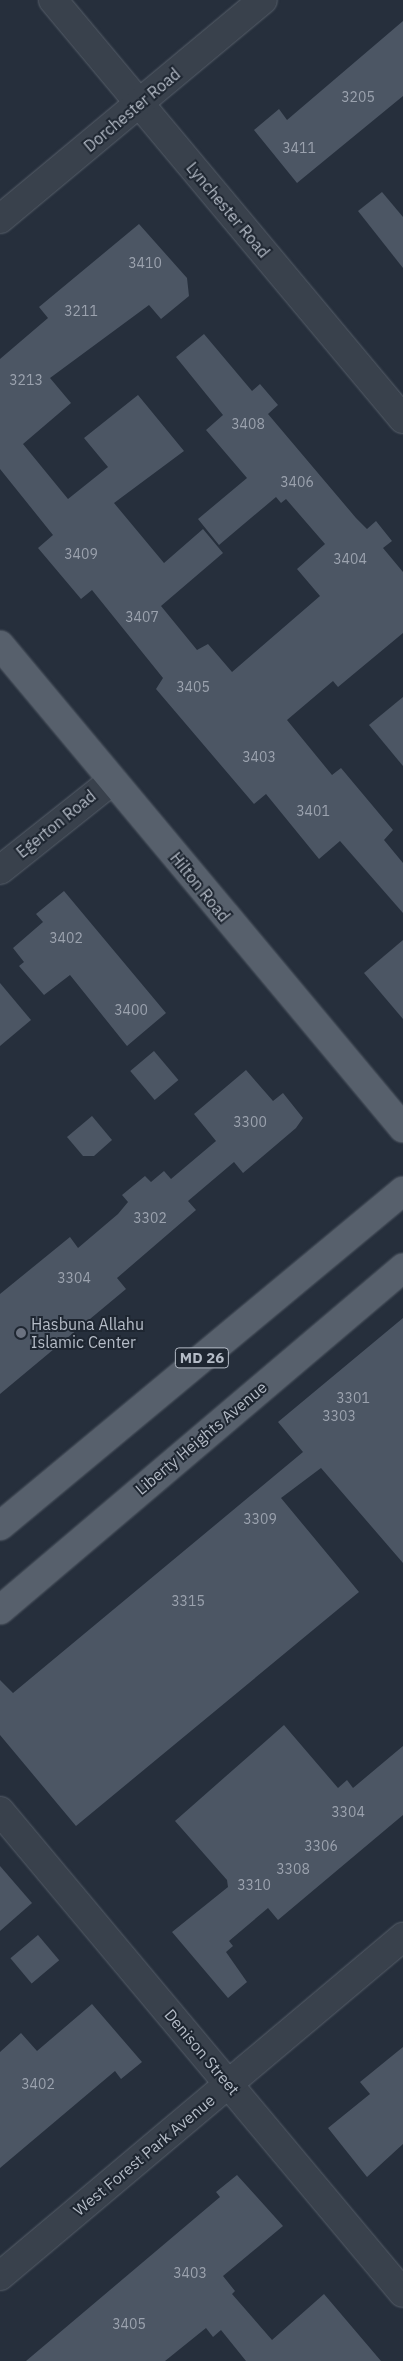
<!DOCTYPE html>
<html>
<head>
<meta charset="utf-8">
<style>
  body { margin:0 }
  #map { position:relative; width:403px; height:2361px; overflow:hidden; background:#262f3c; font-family:"IBM Plex Sans",sans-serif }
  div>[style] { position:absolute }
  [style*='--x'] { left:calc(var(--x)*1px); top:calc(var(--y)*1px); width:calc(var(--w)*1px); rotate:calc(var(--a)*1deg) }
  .building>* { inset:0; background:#4c5664; transform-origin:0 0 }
  .roads { filter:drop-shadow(0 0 1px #575f6a) drop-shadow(0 0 1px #575f6a) }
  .minor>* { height:28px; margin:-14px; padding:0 14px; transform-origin:14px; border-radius:14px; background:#39414c }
  .primary>* { height:28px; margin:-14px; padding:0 14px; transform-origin:14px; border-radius:14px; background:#57606c }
  .dots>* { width:14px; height:14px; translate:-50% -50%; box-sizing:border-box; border:2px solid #1e2631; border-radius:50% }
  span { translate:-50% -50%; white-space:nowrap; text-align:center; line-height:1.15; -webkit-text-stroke:4px #1e2631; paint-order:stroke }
  .number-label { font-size:14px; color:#9ba2ae }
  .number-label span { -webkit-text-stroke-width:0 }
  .shield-label span { padding:1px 4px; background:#1e2631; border:1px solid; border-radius:4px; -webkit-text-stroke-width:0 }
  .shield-label { font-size:15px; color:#b5bcc7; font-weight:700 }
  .street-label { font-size:16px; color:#b5bcc7 }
  .poi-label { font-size:16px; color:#b5bcc7 }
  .left { translate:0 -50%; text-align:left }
</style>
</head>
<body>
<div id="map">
  <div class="building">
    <i style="clip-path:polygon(403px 21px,403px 96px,297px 183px,254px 130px,279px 109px,287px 120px)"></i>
    <i style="clip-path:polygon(382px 192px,403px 217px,403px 268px,358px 211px)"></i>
    <i style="clip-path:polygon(139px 224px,187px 278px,189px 296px,161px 319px,149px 305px,50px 378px,71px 403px,23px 444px,68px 499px,108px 467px,84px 438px,138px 395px,184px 451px,114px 503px,164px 563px,203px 529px,223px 553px,161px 606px,197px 650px,208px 644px,232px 672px,320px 596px,297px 569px,325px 544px,286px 499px,281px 503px,276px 497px,219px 545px,198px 519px,247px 478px,206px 430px,223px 415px,176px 357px,204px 334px,252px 391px,260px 384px,278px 405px,268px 414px,356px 518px,367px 529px,376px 521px,392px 541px,383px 548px,403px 572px,403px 633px,338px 687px,333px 681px,287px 720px,332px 775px,341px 768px,393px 830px,384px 840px,403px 863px,403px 913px,340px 841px,319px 859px,266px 794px,254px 804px,156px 689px,163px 678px,92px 590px,81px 599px,38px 548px,53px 535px,0 469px,0 359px,48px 318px,39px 307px)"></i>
    <i style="clip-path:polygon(403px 697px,403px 766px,369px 725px)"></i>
    <i style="clip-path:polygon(64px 891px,166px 1013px,127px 1046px,70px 975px,44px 995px,19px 966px,24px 962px,13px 948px,43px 922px,36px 914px)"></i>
    <i style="clip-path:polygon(403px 940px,403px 1019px,364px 973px)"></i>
    <i style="clip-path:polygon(0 983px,31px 1020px,0 1046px)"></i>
    <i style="left:154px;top:1051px;width:38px;height:31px;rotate:50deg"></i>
    <i style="clip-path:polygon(246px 1070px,273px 1101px,283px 1093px,303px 1118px,296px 1128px,243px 1173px,234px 1162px,188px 1201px,196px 1210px,117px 1278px,126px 1289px,0 1394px,0 1294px,70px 1237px,78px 1248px,118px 1214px,128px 1202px,122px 1195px,145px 1176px,151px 1182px,164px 1171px,171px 1179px,216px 1141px,194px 1114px)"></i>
    <i style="clip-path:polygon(92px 1116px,112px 1140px,94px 1156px,83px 1156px,67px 1137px)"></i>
    <i style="clip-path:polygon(403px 1318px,403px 1563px,321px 1468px,281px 1498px,359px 1592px,76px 1826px,0 1735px,0 1680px,13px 1693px,303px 1452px,278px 1422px)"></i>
    <i style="clip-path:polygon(284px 1725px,338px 1788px,347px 1780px,353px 1788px,403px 1746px,403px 1815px,278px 1920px,268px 1908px,229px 1941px,233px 1946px,226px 1952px,247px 1982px,228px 1998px,172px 1932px,228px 1887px,227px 1880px,175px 1821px)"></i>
    <i style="clip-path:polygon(0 1866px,32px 1903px,0 1931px)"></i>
    <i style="left:38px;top:1935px;width:33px;height:36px;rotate:50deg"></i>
    <i style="clip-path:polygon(92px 2004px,142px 2062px,121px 2079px,115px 2071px,0 2168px,0 2052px,21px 2033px,37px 2051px)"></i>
    <i style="clip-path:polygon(403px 2047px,403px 2144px,367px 2177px,328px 2128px,370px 2094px,360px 2082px)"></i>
    <i style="clip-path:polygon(237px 2175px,283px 2226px,223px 2276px,235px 2291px,232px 2294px,272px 2340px,324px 2294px,381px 2361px,246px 2361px,221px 2330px,213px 2337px,206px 2328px,165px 2361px,26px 2361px,220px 2197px,216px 2192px)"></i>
  </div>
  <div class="roads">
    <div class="minor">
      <i style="--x:53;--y:0;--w:546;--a:50.13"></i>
      <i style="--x:0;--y:219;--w:342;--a:-39.8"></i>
      <i style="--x:0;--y:870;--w:144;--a:-38.5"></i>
      <i style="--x:0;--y:1811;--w:628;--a:50.1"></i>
      <i style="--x:0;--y:2276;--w:527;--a:-40.07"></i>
    </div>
    <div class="primary">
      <i style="--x:0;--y:645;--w:629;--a:50.16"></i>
      <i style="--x:0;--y:1526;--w:524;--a:-39.74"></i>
      <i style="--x:0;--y:1610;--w:529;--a:-40.32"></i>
    </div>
  </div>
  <div class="dots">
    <i style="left:21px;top:1333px;background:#6b7280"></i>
  </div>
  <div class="number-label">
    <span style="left:358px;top:97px">3205</span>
    <span style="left:299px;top:148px">3411</span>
    <span style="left:145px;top:263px">3410</span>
    <span style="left:81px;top:311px">3211</span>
    <span style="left:26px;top:380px">3213</span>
    <span style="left:248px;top:424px">3408</span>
    <span style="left:297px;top:482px">3406</span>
    <span style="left:81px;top:554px">3409</span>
    <span style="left:350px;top:559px">3404</span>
    <span style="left:142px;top:617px">3407</span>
    <span style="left:193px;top:687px">3405</span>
    <span style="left:259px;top:757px">3403</span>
    <span style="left:313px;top:811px">3401</span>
    <span style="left:66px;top:938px">3402</span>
    <span style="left:131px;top:1010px">3400</span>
    <span style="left:250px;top:1122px">3300</span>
    <span style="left:150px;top:1218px">3302</span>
    <span style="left:74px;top:1278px">3304</span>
    <span style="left:353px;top:1398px">3301</span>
    <span style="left:339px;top:1416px">3303</span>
    <span style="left:260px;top:1519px">3309</span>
    <span style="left:188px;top:1601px">3315</span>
    <span style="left:348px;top:1812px">3304</span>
    <span style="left:321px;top:1846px">3306</span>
    <span style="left:293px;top:1869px">3308</span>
    <span style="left:254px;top:1885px">3310</span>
    <span style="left:38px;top:2084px">3402</span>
    <span style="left:190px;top:2273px">3403</span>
    <span style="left:129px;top:2324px">3405</span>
  </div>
  <div class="shield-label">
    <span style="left:202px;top:1358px">MD 26</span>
  </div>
  <div class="street-label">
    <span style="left:132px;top:110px;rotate:-40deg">Dorchester Road</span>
    <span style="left:228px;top:210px;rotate:50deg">Lynchester Road</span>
    <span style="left:56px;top:824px;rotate:-39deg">Egerton Road</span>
    <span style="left:200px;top:887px;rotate:51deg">Hilton Road</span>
    <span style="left:201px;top:1438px;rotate:-40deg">Liberty Heights Avenue</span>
    <span style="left:202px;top:2052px;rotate:50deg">Denison Street</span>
    <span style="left:144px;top:2155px;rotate:-40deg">West Forest Park Avenue</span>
  </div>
  <div class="poi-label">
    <span class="left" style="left:31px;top:1333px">Hasbuna Allahu<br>Islamic Center</span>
  </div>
</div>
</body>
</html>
